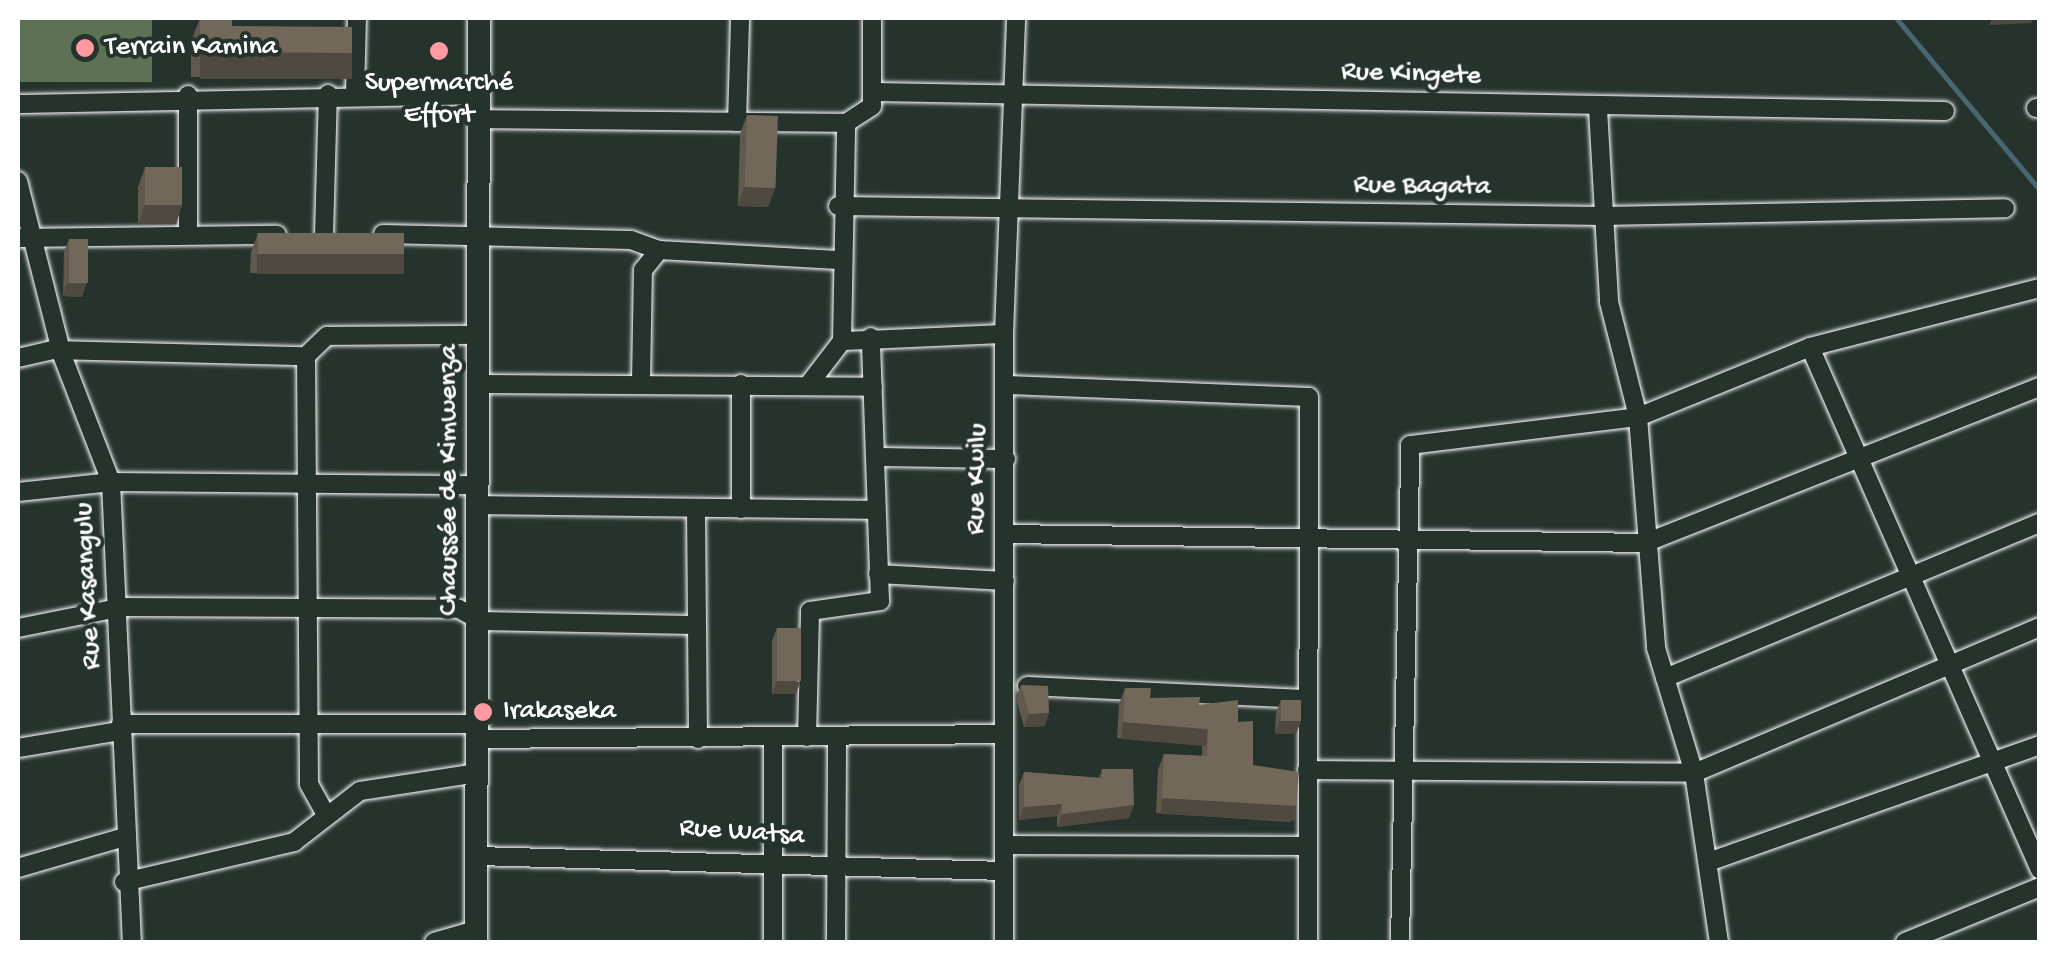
<!DOCTYPE html>
<html>
<head>
<meta charset="utf-8">
<style>
  body { margin:0 }
  #map { position:relative; width:2057px; height:960px; overflow:hidden; background:#26332d; font-family:"Gochi Hand",sans-serif }
  div>[style] { position:absolute }
  [style*='--x'] { left:calc(var(--x)*1px); top:calc(var(--y)*1px); width:calc(var(--w)*1px); rotate:calc(var(--a)*1deg) }
  .green>* { inset:0; background:#5d7255; transform-origin:0 0 }
  .stream>* { height:5px; margin:-2.5px; padding:0 2.5px; transform-origin:2.5px; border-radius:2.5px; background:#4a6670 }
  .roads { filter:drop-shadow(0 0 2px #fff) drop-shadow(0 0 2px #fff) }
  .minor>* { height:18px; margin:-9px; padding:0 9px; transform-origin:9px; border-radius:9px; background:#26332d }
  .tertiary>* { height:22px; margin:-11px; padding:0 11px; transform-origin:11px; border-radius:11px; background:#26332d }
  .wall>* { inset:0; background:#61594d }
  .shaded-wall>* { inset:0; background:#4f493f; transform-origin:0 0 }
  .building>* { inset:0; background:#71685a; transform-origin:0 0 }
  .dots>* { width:28px; height:28px; translate:-50% -50%; box-sizing:border-box; border:5px solid #26332d; border-radius:50% }
  span { translate:-50% -50%; white-space:nowrap; text-align:center; line-height:1.15; -webkit-text-stroke:8px #26332d; paint-order:stroke }
  .poi-label { font-size:28px; color:#fff }
  .left { translate:0 -50%; text-align:left }
  .street-label { font-size:28px; color:#fff }
  .frame { position:absolute; inset:0; border:20px solid #fff; pointer-events:none }
</style>
</head>
<body>
<div id="map">
  <div class="green">
    <i style="left:18px;top:18px;width:134px;height:64px"></i>
  </div>
  <div class="stream">
    <i style="--x:1896;--y:18;--w:224;--a:50.1"></i>
  </div>
  <div class="roads">
    <div class="minor">
      <i style="--x:875;--y:92;--w:1070;--a:1.02"></i>
      <i style="--x:355;--y:94;--w:76;--a:-88.5"></i>
      <i style="--x:188;--y:95;--w:140;--a:90"></i>
      <i style="--x:18;--y:104;--w:460;--a:-1.1"></i>
      <i style="--x:2036;--y:108;--w:4;--a:0"></i>
      <i style="--x:1598;--y:109;--w:193;--a:86.7"></i>
      <i style="--x:1609;--y:302;--w:119;--a:75.8"></i>
      <i style="--x:1638;--y:417;--w:232;--a:85.5"></i>
      <i style="--x:1656;--y:648;--w:131;--a:73.1"></i>
      <i style="--x:1694;--y:773;--w:171;--a:81.6"></i>
      <i style="--x:478;--y:119;--w:368;--a:0.6"></i>
      <i style="--x:737;--y:122;--w:104;--a:-88.3"></i>
      <i style="--x:18;--y:181;--w:179;--a:75.8"></i>
      <i style="--x:62;--y:355;--w:136;--a:68.9"></i>
      <i style="--x:111;--y:482;--w:460;--a:87.4"></i>
      <i style="--x:838;--y:206;--w:765;--a:0.75"></i>
      <i style="--x:1603;--y:216;--w:402;--a:-1.1"></i>
      <i style="--x:383;--y:234;--w:248;--a:1.4"></i>
      <i style="--x:631;--y:240;--w:30;--a:20"></i>
      <i style="--x:324;--y:235;--w:141;--a:-88.4"></i>
      <i style="--x:18;--y:238;--w:259;--a:-0.7"></i>
      <i style="--x:842;--y:341;--w:162;--a:-2.5"></i>
      <i style="--x:1810;--y:347;--w:571;--a:66.26"></i>
      <i style="--x:18;--y:358;--w:35;--a:-13"></i>
      <i style="--x:52;--y:350;--w:254;--a:1.4"></i>
      <i style="--x:641;--y:382;--w:112;--a:-89"></i>
      <i style="--x:643;--y:270;--w:26;--a:-51"></i>
      <i style="--x:659;--y:250;--w:179;--a:3.2"></i>
      <i style="--x:482;--y:384;--w:391;--a:0.4"></i>
      <i style="--x:809;--y:384;--w:54;--a:-52.5"></i>
      <i style="--x:842;--y:341;--w:218;--a:-88.9"></i>
      <i style="--x:846;--y:123;--w:31;--a:-33"></i>
      <i style="--x:872;--y:106;--w:88;--a:-90"></i>
      <i style="--x:1008;--y:385;--w:301;--a:2.3"></i>
      <i style="--x:1309;--y:397;--w:545;--a:90.11"></i>
      <i style="--x:875;--y:457;--w:131;--a:0.9"></i>
      <i style="--x:18;--y:492;--w:94;--a:-6.1"></i>
      <i style="--x:111;--y:482;--w:368;--a:0.5"></i>
      <i style="--x:480;--y:505;--w:396;--a:0.7"></i>
      <i style="--x:696;--y:509;--w:230;--a:89.5"></i>
      <i style="--x:741;--y:509;--w:125;--a:-90"></i>
      <i style="--x:1004;--y:534;--w:641;--a:0.8"></i>
      <i style="--x:1645;--y:543;--w:425;--a:-21.6"></i>
      <i style="--x:878;--y:574;--w:127;--a:3.2"></i>
      <i style="--x:18;--y:628;--w:107;--a:-11.3"></i>
      <i style="--x:123;--y:607;--w:336;--a:0.3"></i>
      <i style="--x:459;--y:609;--w:25;--a:29"></i>
      <i style="--x:481;--y:621;--w:212;--a:1.1"></i>
      <i style="--x:1665;--y:678;--w:406;--a:-22.5"></i>
      <i style="--x:1027;--y:686;--w:279;--a:2.7"></i>
      <i style="--x:121;--y:724;--w:356;--a:0"></i>
      <i style="--x:773;--y:737;--w:205;--a:90"></i>
      <i style="--x:807;--y:737;--w:126;--a:-88.6"></i>
      <i style="--x:810;--y:611;--w:71;--a:-8.1"></i>
      <i style="--x:880;--y:601;--w:264;--a:-92"></i>
      <i style="--x:478;--y:739;--w:526;--a:-0.54"></i>
      <i style="--x:18;--y:748;--w:103;--a:-9.5"></i>
      <i style="--x:1307;--y:770;--w:387;--a:0.4"></i>
      <i style="--x:1694;--y:773;--w:376;--a:-22.9"></i>
      <i style="--x:325;--y:813;--w:33;--a:-119"></i>
      <i style="--x:309;--y:784;--w:428;--a:-90.4"></i>
      <i style="--x:306;--y:356;--w:29;--a:-44"></i>
      <i style="--x:327;--y:336;--w:153;--a:-0.4"></i>
      <i style="--x:1005;--y:845;--w:302;--a:0.2"></i>
      <i style="--x:477;--y:856;--w:526;--a:1.63"></i>
      <i style="--x:1711;--y:861;--w:349;--a:-19.4"></i>
      <i style="--x:18;--y:868;--w:107;--a:-16.2"></i>
      <i style="--x:124;--y:882;--w:175;--a:-13.2"></i>
      <i style="--x:294;--y:842;--w:83;--a:-37.7"></i>
      <i style="--x:360;--y:791;--w:119;--a:-8.7"></i>
      <i style="--x:434;--y:942;--w:44;--a:-15.9"></i>
      <i style="--x:836;--y:942;--w:205;--a:-89.7"></i>
      <i style="--x:1004;--y:942;--w:608;--a:-90"></i>
      <i style="--x:1004;--y:334;--w:316;--a:-87.8"></i>
      <i style="--x:1400;--y:942;--w:497;--a:-88.8"></i>
      <i style="--x:1410;--y:445;--w:230;--a:-7"></i>
      <i style="--x:1638;--y:417;--w:186;--a:-22.1"></i>
      <i style="--x:1810;--y:347;--w:237;--a:-14.4"></i>
      <i style="--x:1905;--y:942;--w:146;--a:-22.2"></i>
    </div>
    <div class="tertiary">
      <i style="--x:476;--y:942;--w:924;--a:-89.81"></i>
    </div>
  </div>
  <div class="wall">
    <i style="clip-path:polygon(200px 18px,232px 26px,352px 53px,342px 78px,191px 77px,191px 41px)"></i>
    <i style="clip-path:polygon(747px 115px,775px 188px,768px 207px,738px 206px,740px 134px)"></i>
    <i style="clip-path:polygon(145px 168px,182px 205px,176px 224px,138px 224px,138px 187px)"></i>
    <i style="clip-path:polygon(258px 233px,404px 255px,397px 274px,250px 273px,251px 252px)"></i>
    <i style="clip-path:polygon(69px 239px,86px 284px,82px 297px,63px 296px,64px 252px)"></i>
    <i style="clip-path:polygon(777px 628px,796px 694px,772px 694px,772px 641px)"></i>
    <i style="clip-path:polygon(1021px 685px,1045px 726px,1024px 727px,1016px 698px)"></i>
    <i style="clip-path:polygon(1125px 688px,1150px 698px,1199px 705px,1238px 722px,1253px 765px,1291px 822px,1156px 813px,1158px 770px,1164px 754px,1202px 756px,1202px 745px,1117px 738px,1119px 704px)"></i>
    <i style="clip-path:polygon(1281px 700px,1296px 734px,1275px 734px,1276px 713px)"></i>
    <i style="clip-path:polygon(1102px 769px,1129px 818px,1057px 827px,1057px 816px,1019px 820px,1019px 785px,1024px 772px,1099px 778px)"></i>
  </div>
  <div class="shaded-wall">
    <i style="clip-path:polygon(1992px 18px,2033px 18px,2031px 23px,1989px 25px)"></i>
    <i style="left:200px;top:52px;width:152px;height:27px"></i>
    <i style="clip-path:polygon(744px 187px,775px 188px,768px 207px,738px 206px)"></i>
    <i style="clip-path:polygon(145px 205px,182px 205px,176px 224px,138px 224px)"></i>
    <i style="left:257px;top:254px;width:147px;height:20px"></i>
    <i style="clip-path:polygon(67px 283px,86px 284px,82px 297px,63px 296px)"></i>
    <i style="clip-path:polygon(777px 681px,800px 682px,796px 694px,772px 694px)"></i>
    <i style="clip-path:polygon(1049px 713px,1045px 726px,1024px 727px,1029px 714px)"></i>
    <i style="clip-path:polygon(1279px 721px,1301px 721px,1296px 734px,1275px 734px)"></i>
    <i style="left:1123px;top:722px;width:85px;height:17px;rotate:5deg"></i>
    <i style="left:1162px;top:798px;width:134px;height:16px;rotate:3deg"></i>
    <i style="clip-path:polygon(1062px 804px,1057px 816px,1019px 820px,1024px 807px)"></i>
    <i style="clip-path:polygon(1134px 805px,1129px 818px,1057px 827px,1062px 814px)"></i>
  </div>
  <div class="building">
    <i style="clip-path:polygon(200px 18px,232px 18px,232px 26px,352px 27px,352px 53px,200px 52px)"></i>
    <i style="left:747px;top:115px;width:31px;height:72px;rotate:2deg"></i>
    <i style="left:182px;top:167px;width:38px;height:37px;rotate:90deg"></i>
    <i style="left:258px;top:233px;width:146px;height:21px"></i>
    <i style="left:69px;top:239px;width:19px;height:44px"></i>
    <i style="left:777px;top:628px;width:24px;height:53px"></i>
    <i style="clip-path:polygon(1021px 685px,1048px 686px,1049px 713px,1029px 714px)"></i>
    <i style="clip-path:polygon(1125px 688px,1151px 688px,1150px 698px,1200px 697px,1199px 705px,1238px 700px,1238px 722px,1253px 721px,1253px 765px,1299px 772px,1296px 806px,1162px 798px,1164px 754px,1207px 756px,1208px 729px,1123px 722px)"></i>
    <i style="left:1281px;top:700px;width:20px;height:21px"></i>
    <i style="clip-path:polygon(1102px 769px,1133px 769px,1134px 805px,1062px 814px,1062px 804px,1024px 807px,1024px 772px,1102px 778px)"></i>
  </div>
  <div class="dots">
    <i style="left:85px;top:48px;background:#ff9aa2"></i>
    <i style="left:439px;top:51px;background:#ff9aa2"></i>
    <i style="left:483px;top:712px;background:#ff9aa2"></i>
  </div>
  <div class="poi-label">
    <span class="left" style="left:105px;top:48px">Terrain Kamina</span>
    <span style="left:439px;top:100px">Supermarché<br>Effort</span>
    <span class="left" style="left:503px;top:712px">Irakaseka</span>
  </div>
  <div class="street-label">
    <span style="left:1411px;top:75px;rotate:2deg">Rue Kingete</span>
    <span style="left:1422px;top:187px;rotate:1deg">Rue Bagata</span>
    <span style="left:978px;top:479px;rotate:-89deg">Rue Kwilu</span>
    <span style="left:450px;top:480px;rotate:-90deg">Chaussée de Kimwenza</span>
    <span style="left:89px;top:586px;rotate:-93deg">Rue Kasangulu</span>
    <span style="left:742px;top:833px;rotate:4deg">Rue Watsa</span>
  </div>
  <div class="frame"></div>
</div>
</body>
</html>
